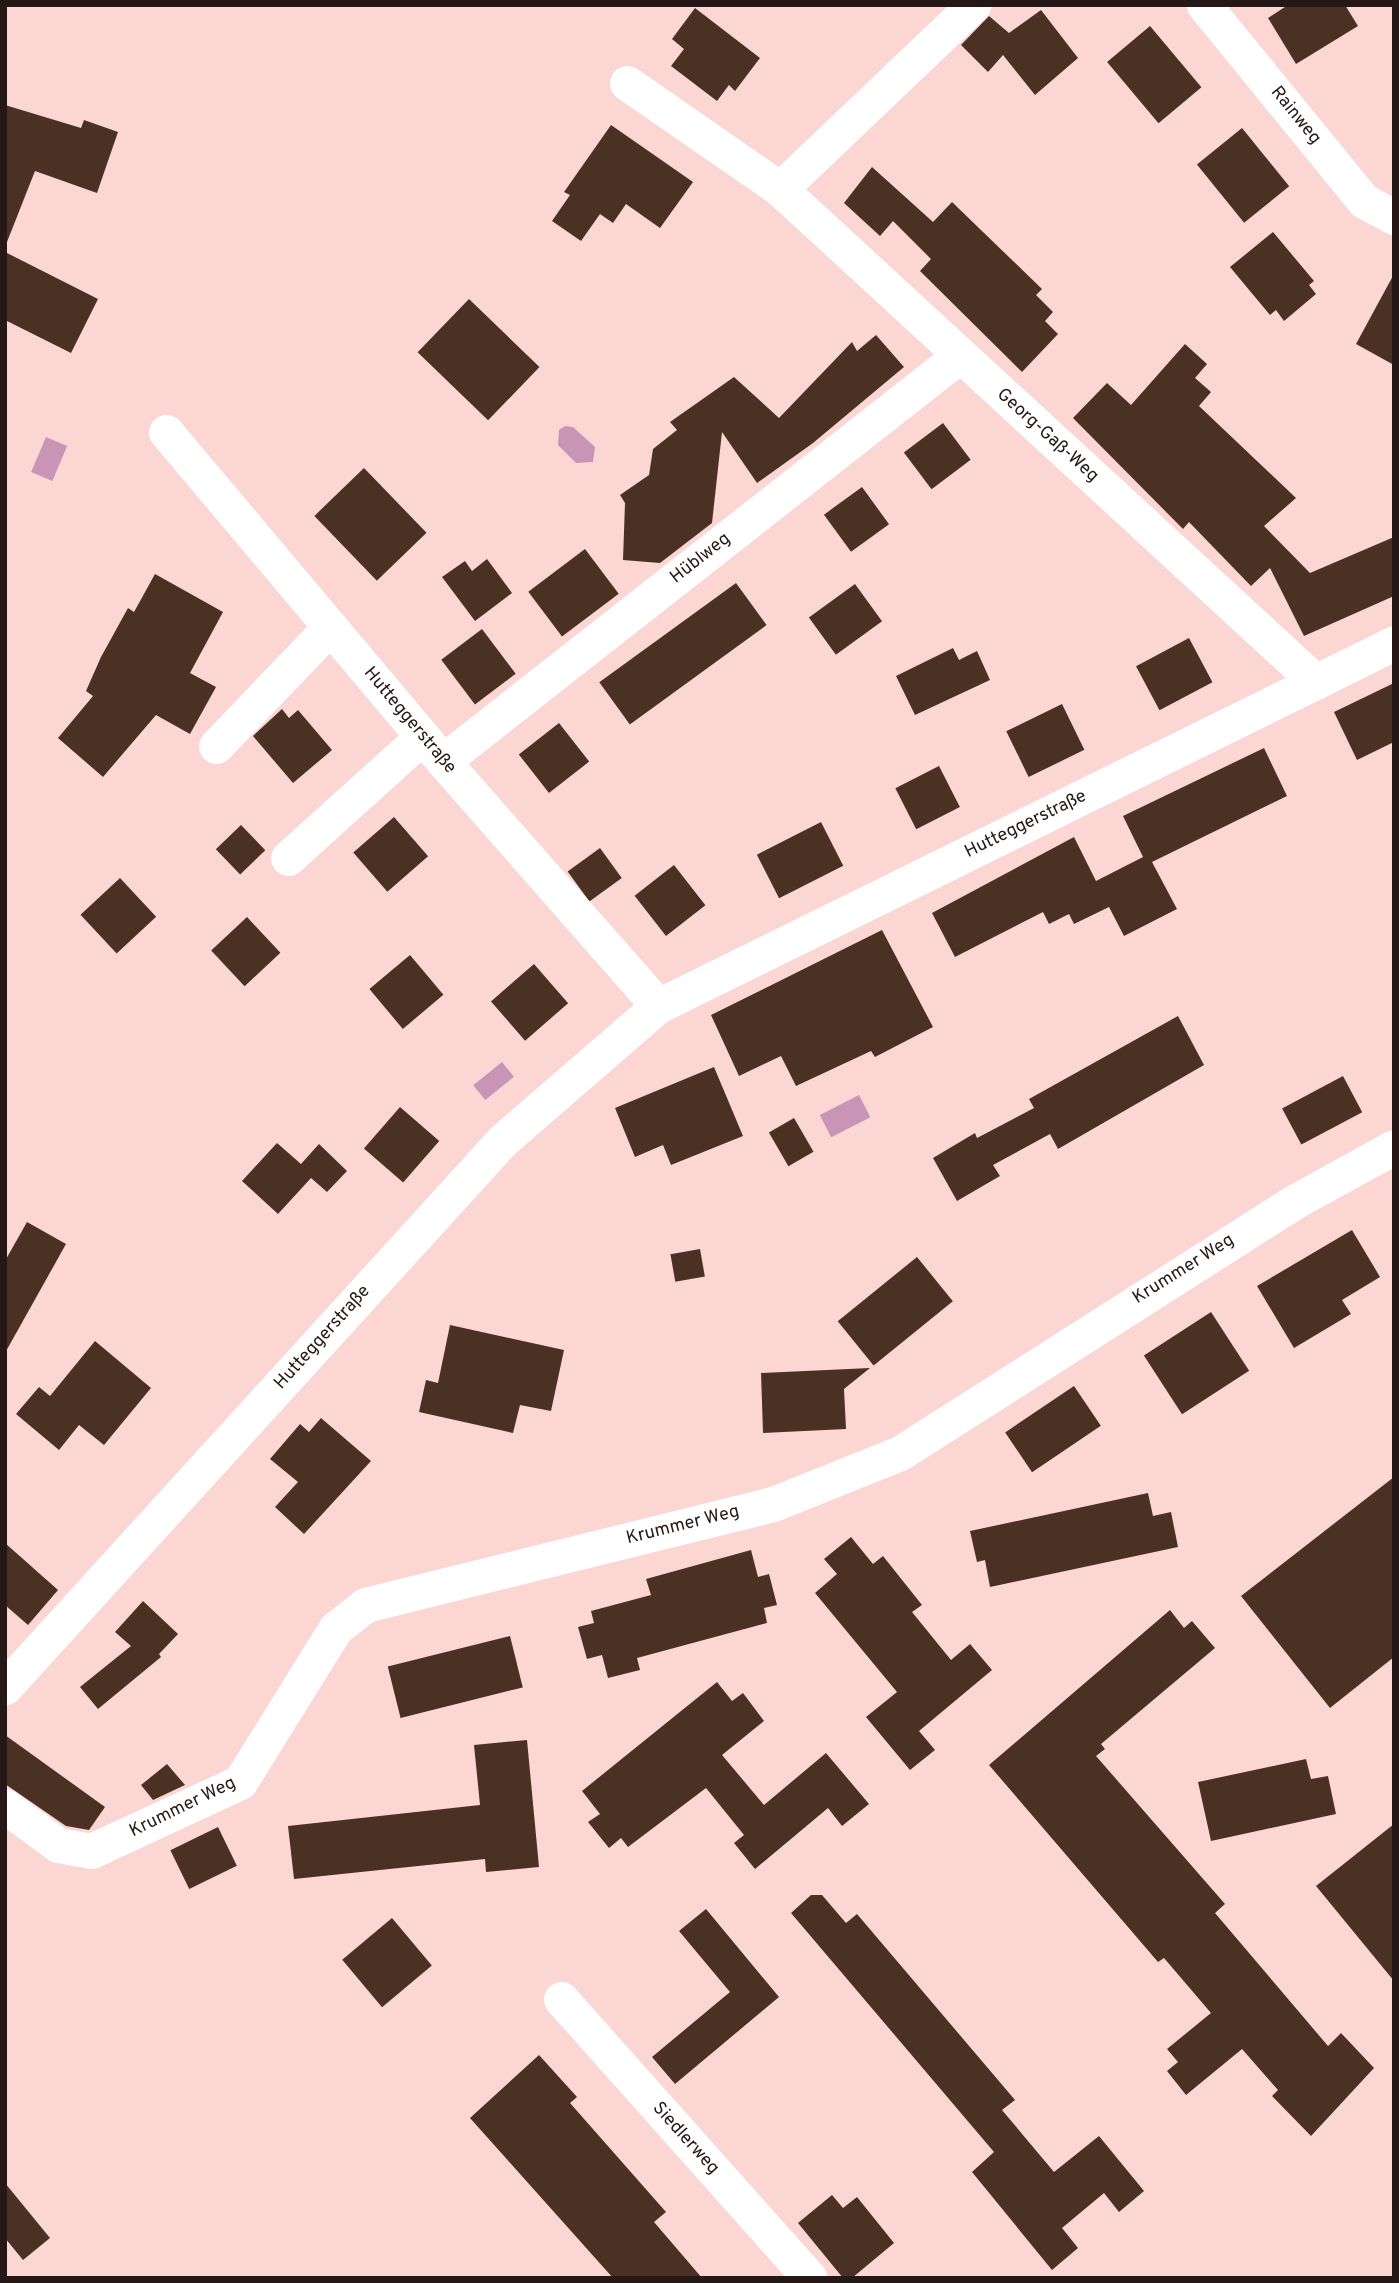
<!DOCTYPE html>
<html>
<head>
<meta charset="utf-8">
<style>
  body { margin:0 }
  #map { position:relative; width:1399px; height:2283px; overflow:hidden; background:#fcd6d2; font-family:Overpass,sans-serif }
  div>[style] { position:absolute }
  [style*='--x'] { left:calc(var(--x)*1px); top:calc(var(--y)*1px); width:calc(var(--w)*1px); rotate:calc(var(--a)*1deg) }
  .water>* { inset:0; background:#c995b7; transform-origin:0 0 }
  .building>* { inset:0; background:#4a3124; transform-origin:0 0 }
  .minor>* { height:35px; margin:-17.5px; padding:0 17.5px; transform-origin:17.5px; border-radius:17.5px; background:#fff }
  span { translate:-50% -50%; white-space:nowrap; text-align:center; line-height:1.15; -webkit-text-stroke:7px #fff; paint-order:stroke }
  .street-label { font-size:18px; color:#251817 }
  .frame { position:absolute; inset:0; border:7px solid #251817; pointer-events:none }
</style>
</head>
<body>
<div id="map">
  <div class="water">
    <i style="clip-path:polygon(565px 426px,573px 427px,595px 447px,593px 462px,576px 463px,558px 445px,559px 430px)"></i>
    <i style="left:46px;top:437px;width:23px;height:38px;rotate:23deg"></i>
    <i style="left:502px;top:1062px;width:19px;height:37px;rotate:51deg"></i>
    <i style="left:859px;top:1095px;width:25px;height:44px;rotate:63deg"></i>
  </div>
  <div class="building">
    <i style="clip-path:polygon(1288px 5px,1345px 5px,1358px 26px,1296px 64px,1268px 18px)"></i>
    <i style="clip-path:polygon(695px 8px,760px 58px,735px 91px,729px 85px,717px 101px,671px 66px,684px 49px,672px 39px)"></i>
    <i style="clip-path:polygon(1041px 10px,1078px 58px,1035px 95px,1003px 55px,988px 72px,961px 45px,989px 16px,1009px 33px)"></i>
    <i style="left:1150px;top:26px;width:80px;height:56px;rotate:50deg"></i>
    <i style="clip-path:polygon(5px 105px,81px 128px,84px 120px,118px 132px,97px 193px,35px 171px,7px 242px)"></i>
    <i style="clip-path:polygon(611px 125px,693px 182px,660px 228px,626px 204px,613px 223px,600px 214px,581px 241px,552px 221px,570px 195px,564px 192px)"></i>
    <i style="left:1242px;top:128px;width:75px;height:58px;rotate:51deg"></i>
    <i style="clip-path:polygon(872px 167px,933px 222px,952px 202px,1042px 289px,1036px 295px,1053px 312px,1045px 321px,1058px 334px,1022px 372px,920px 271px,931px 259px,893px 221px,880px 236px,844px 203px)"></i>
    <i style="clip-path:polygon(1273px 232px,1314px 281px,1309px 285px,1316px 294px,1284px 321px,1276px 310px,1270px 315px,1230px 267px)"></i>
    <i style="clip-path:polygon(5px 252px,98px 299px,71px 353px,5px 320px)"></i>
    <i style="clip-path:polygon(1394px 274px,1394px 365px,1356px 344px)"></i>
    <i style="left:469px;top:299px;width:98px;height:74px;rotate:44deg"></i>
    <i style="clip-path:polygon(876px 335px,904px 367px,813px 443px,757px 483px,722px 432px,712px 523px,660px 563px,623px 560px,625px 503px,620px 495px,649px 475px,653px 449px,677px 430px,670px 422px,734px 377px,779px 418px,852px 342px,857px 351px)"></i>
    <i style="clip-path:polygon(1185px 344px,1207px 364px,1195px 378px,1211px 392px,1199px 406px,1296px 498px,1264px 526px,1310px 573px,1394px 537px,1394px 596px,1304px 636px,1270px 568px,1251px 586px,1189px 522px,1183px 529px,1073px 418px,1107px 383px,1131px 405px)"></i>
    <i style="left:943px;top:423px;width:46px;height:49px;rotate:53deg"></i>
    <i style="left:364px;top:468px;width:90px;height:69px;rotate:46deg"></i>
    <i style="left:862px;top:487px;width:46px;height:47px;rotate:54deg"></i>
    <i style="left:585px;top:549px;width:56px;height:71px;rotate:53deg"></i>
    <i style="clip-path:polygon(487px 559px,512px 593px,475px 621px,442px 577px,465px 561px,472px 571px)"></i>
    <i style="clip-path:polygon(155px 574px,223px 612px,190px 673px,216px 687px,190px 734px,156px 715px,103px 777px,58px 738px,93px 696px,86px 691px,101px 657px,128px 608px,134px 612px)"></i>
    <i style="left:736px;top:583px;width:52px;height:169px;rotate:54deg"></i>
    <i style="left:855px;top:584px;width:46px;height:57px;rotate:54deg"></i>
    <i style="left:482px;top:629px;width:56px;height:51px;rotate:53deg"></i>
    <i style="left:1189px;top:638px;width:50px;height:60px;rotate:62deg"></i>
    <i style="clip-path:polygon(953px 648px,959px 660px,977px 651px,990px 680px,915px 715px,896px 676px)"></i>
    <i style="clip-path:polygon(1394px 683px,1394px 742px,1357px 760px,1334px 712px)"></i>
    <i style="left:1062px;top:704px;width:51px;height:62px;rotate:64deg"></i>
    <i style="clip-path:polygon(282px 709px,289px 718px,298px 710px,332px 750px,293px 783px,253px 736px)"></i>
    <i style="left:559px;top:723px;width:49px;height:51px;rotate:52deg"></i>
    <i style="clip-path:polygon(1264px 748px,1287px 796px,1152px 862px,1177px 909px,1124px 936px,1109px 907px,1074px 924px,1069px 914px,1049px 924px,1043px 912px,955px 957px,932px 913px,1074px 837px,1096px 881px,1143px 857px,1123px 816px)"></i>
    <i style="left:939px;top:766px;width:46px;height:49px;rotate:63deg"></i>
    <i style="left:394px;top:817px;width:52px;height:54px;rotate:49deg"></i>
    <i style="left:821px;top:822px;width:49px;height:72px;rotate:63deg"></i>
    <i style="left:241px;top:825px;width:35px;height:35px;rotate:46deg"></i>
    <i style="left:600px;top:848px;width:37px;height:40px;rotate:54deg"></i>
    <i style="left:674px;top:865px;width:51px;height:50px;rotate:52deg"></i>
    <i style="left:120px;top:878px;width:53px;height:54px;rotate:47deg"></i>
    <i style="left:247px;top:917px;width:49px;height:49px;rotate:47deg"></i>
    <i style="clip-path:polygon(882px 930px,933px 1027px,875px 1057px,871px 1051px,796px 1086px,781px 1056px,739px 1076px,711px 1015px)"></i>
    <i style="left:410px;top:955px;width:52px;height:53px;rotate:50deg"></i>
    <i style="left:534px;top:964px;width:52px;height:57px;rotate:49deg"></i>
    <i style="clip-path:polygon(1178px 1016px,1204px 1065px,1058px 1149px,1050px 1134px,993px 1165px,1000px 1176px,957px 1201px,933px 1158px,975px 1133px,977px 1138px,1034px 1108px,1029px 1099px)"></i>
    <i style="clip-path:polygon(714px 1067px,743px 1136px,671px 1165px,663px 1145px,635px 1157px,615px 1108px)"></i>
    <i style="left:1343px;top:1076px;width:41px;height:69px;rotate:62deg"></i>
    <i style="left:400px;top:1107px;width:52px;height:55px;rotate:41deg"></i>
    <i style="left:794px;top:1118px;width:39px;height:29px;rotate:60deg"></i>
    <i style="clip-path:polygon(277px 1143px,301px 1164px,319px 1144px,347px 1171px,327px 1192px,311px 1178px,278px 1214px,242px 1181px)"></i>
    <i style="clip-path:polygon(27px 1222px,66px 1244px,5px 1353px,5px 1261px)"></i>
    <i style="clip-path:polygon(1352px 1230px,1380px 1277px,1342px 1300px,1351px 1314px,1294px 1348px,1257px 1286px)"></i>
    <i style="left:700px;top:1249px;width:28px;height:30px;rotate:80deg"></i>
    <i style="left:917px;top:1257px;width:57px;height:102px;rotate:51deg"></i>
    <i style="left:1211px;top:1312px;width:70px;height:80px;rotate:57deg"></i>
    <i style="clip-path:polygon(450px 1325px,564px 1350px,551px 1411px,520px 1405px,513px 1433px,419px 1412px,426px 1380px,438px 1383px)"></i>
    <i style="clip-path:polygon(95px 1341px,151px 1388px,104px 1445px,79px 1425px,59px 1450px,16px 1414px,39px 1387px,50px 1396px)"></i>
    <i style="clip-path:polygon(870px 1368px,844px 1389px,846px 1429px,763px 1433px,761px 1373px)"></i>
    <i style="left:1074px;top:1386px;width:48px;height:83px;rotate:56deg"></i>
    <i style="clip-path:polygon(321px 1418px,371px 1461px,304px 1534px,275px 1507px,298px 1482px,270px 1459px,300px 1424px,309px 1432px)"></i>
    <i style="clip-path:polygon(1394px 1477px,1394px 1657px,1330px 1708px,1241px 1596px)"></i>
    <i style="clip-path:polygon(1148px 1493px,1153px 1516px,1171px 1512px,1178px 1547px,990px 1587px,985px 1560px,977px 1562px,970px 1531px)"></i>
    <i style="clip-path:polygon(851px 1537px,873px 1564px,883px 1556px,922px 1605px,912px 1612px,951px 1660px,970px 1644px,992px 1670px,919px 1731px,935px 1750px,910px 1770px,866px 1717px,897px 1692px,815px 1593px,837px 1574px,824px 1559px)"></i>
    <i style="clip-path:polygon(5px 1543px,58px 1590px,28px 1625px,5px 1605px)"></i>
    <i style="clip-path:polygon(751px 1550px,758px 1577px,769px 1574px,777px 1605px,764px 1608px,767px 1623px,637px 1658px,640px 1670px,608px 1678px,602px 1655px,587px 1659px,578px 1627px,594px 1623px,591px 1611px,651px 1595px,646px 1579px)"></i>
    <i style="clip-path:polygon(143px 1601px,178px 1634px,159px 1654px,161px 1657px,98px 1709px,80px 1687px,131px 1646px,115px 1632px)"></i>
    <i style="clip-path:polygon(1170px 1610px,1184px 1628px,1192px 1621px,1215px 1648px,1101px 1744px,1105px 1749px,1096px 1756px,1225px 1904px,1215px 1913px,1328px 2046px,1341px 2033px,1374px 2068px,1311px 2136px,1272px 2096px,1278px 2090px,1242px 2049px,1186px 2095px,1167px 2071px,1178px 2062px,1167px 2049px,1211px 2013px,1164px 1958px,1158px 1962px,989px 1765px)"></i>
    <i style="left:510px;top:1636px;width:53px;height:126px;rotate:76deg"></i>
    <i style="clip-path:polygon(717px 1682px,732px 1701px,743px 1693px,764px 1721px,722px 1755px,764px 1805px,826px 1753px,869px 1804px,842px 1826px,828px 1808px,755px 1869px,734px 1843px,744px 1835px,706px 1788px,628px 1847px,621px 1838px,609px 1848px,588px 1822px,600px 1814px,582px 1791px)"></i>
    <i style="clip-path:polygon(5px 1735px,105px 1807px,89px 1830px,66px 1826px,5px 1784px)"></i>
    <i style="clip-path:polygon(527px 1740px,539px 1867px,486px 1872px,485px 1859px,294px 1879px,288px 1826px,480px 1805px,474px 1745px)"></i>
    <i style="clip-path:polygon(1306px 1759px,1311px 1779px,1328px 1776px,1336px 1814px,1211px 1841px,1198px 1782px)"></i>
    <i style="clip-path:polygon(167px 1764px,185px 1785px,153px 1800px,141px 1785px)"></i>
    <i style="clip-path:polygon(1394px 1824px,1394px 1981px,1316px 1886px)"></i>
    <i style="left:218px;top:1827px;width:43px;height:53px;rotate:64deg"></i>
    <i style="clip-path:polygon(811px 1895px,822px 1895px,846px 1923px,857px 1914px,1015px 2100px,1002px 2110px,1054px 2172px,1099px 2136px,1144px 2191px,1119px 2212px,1104px 2193px,1062px 2228px,1078px 2248px,1052px 2270px,972px 2172px,994px 2152px,791px 1913px)"></i>
    <i style="clip-path:polygon(706px 1909px,779px 1997px,675px 2084px,652px 2057px,730px 1992px,679px 1931px)"></i>
    <i style="left:392px;top:1918px;width:62px;height:65px;rotate:50deg"></i>
    <i style="clip-path:polygon(539px 2055px,577px 2097px,570px 2103px,666px 2212px,654px 2222px,702px 2278px,613px 2278px,470px 2118px)"></i>
    <i style="clip-path:polygon(5px 2183px,50px 2238px,23px 2260px,5px 2238px)"></i>
    <i style="clip-path:polygon(832px 2195px,843px 2208px,857px 2197px,894px 2243px,852px 2278px,843px 2278px,798px 2223px)"></i>
  </div>
  <div class="minor">
    <i style="--x:1204;--y:5;--w:253;--a:50.8"></i>
    <i style="--x:1364;--y:201;--w:34;--a:28"></i>
    <i style="--x:627;--y:83;--w:186;--a:34.7"></i>
    <i style="--x:780;--y:189;--w:728;--a:42.61"></i>
    <i style="--x:780;--y:189;--w:267;--a:-43.6"></i>
    <i style="--x:166;--y:432;--w:430;--a:49.9"></i>
    <i style="--x:443;--y:761;--w:326;--a:48.7"></i>
    <i style="--x:216;--y:746;--w:165;--a:-46.2"></i>
    <i style="--x:443;--y:761;--w:656;--a:-38.13"></i>
    <i style="--x:288;--y:858;--w:181;--a:-42.1"></i>
    <i style="--x:5;--y:1687;--w:738;--a:-47.69"></i>
    <i style="--x:502;--y:1141;--w:206;--a:-40.9"></i>
    <i style="--x:658;--y:1006;--w:821;--a:-26.25"></i>
    <i style="--x:5;--y:1806;--w:66;--a:36.3"></i>
    <i style="--x:58;--y:1845;--w:34;--a:10"></i>
    <i style="--x:91;--y:1851;--w:164;--a:-24.8"></i>
    <i style="--x:240;--y:1782;--w:181;--a:-58.1"></i>
    <i style="--x:336;--y:1628;--w:37;--a:-38"></i>
    <i style="--x:365;--y:1605;--w:420;--a:-13.9"></i>
    <i style="--x:773;--y:1504;--w:137;--a:-21.9"></i>
    <i style="--x:900;--y:1453;--w:465;--a:-32.5"></i>
    <i style="--x:1292;--y:1203;--w:116;--a:-28.8"></i>
    <i style="--x:561;--y:1999;--w:374;--a:48.3"></i>
  </div>
  <div class="street-label">
    <span style="left:1295px;top:116px;rotate:51deg">Rainweg</span>
    <span style="left:1047px;top:436px;rotate:42deg">Georg-Gaß-Weg</span>
    <span style="left:701px;top:559px;rotate:-38deg">Hüblweg</span>
    <span style="left:409px;top:721px;rotate:50deg">Hutteggerstraße</span>
    <span style="left:1026px;top:825px;rotate:-26deg">Hutteggerstraße</span>
    <span style="left:1184px;top:1270px;rotate:-32deg">Krummer Weg</span>
    <span style="left:323px;top:1338px;rotate:-48deg">Hutteggerstraße</span>
    <span style="left:683px;top:1526px;rotate:-14deg">Krummer Weg</span>
    <span style="left:183px;top:1808px;rotate:-26deg">Krummer Weg</span>
    <span style="left:685px;top:2139px;rotate:48deg">Siedlerweg</span>
  </div>
  <div class="frame"></div>
</div>
</body>
</html>
